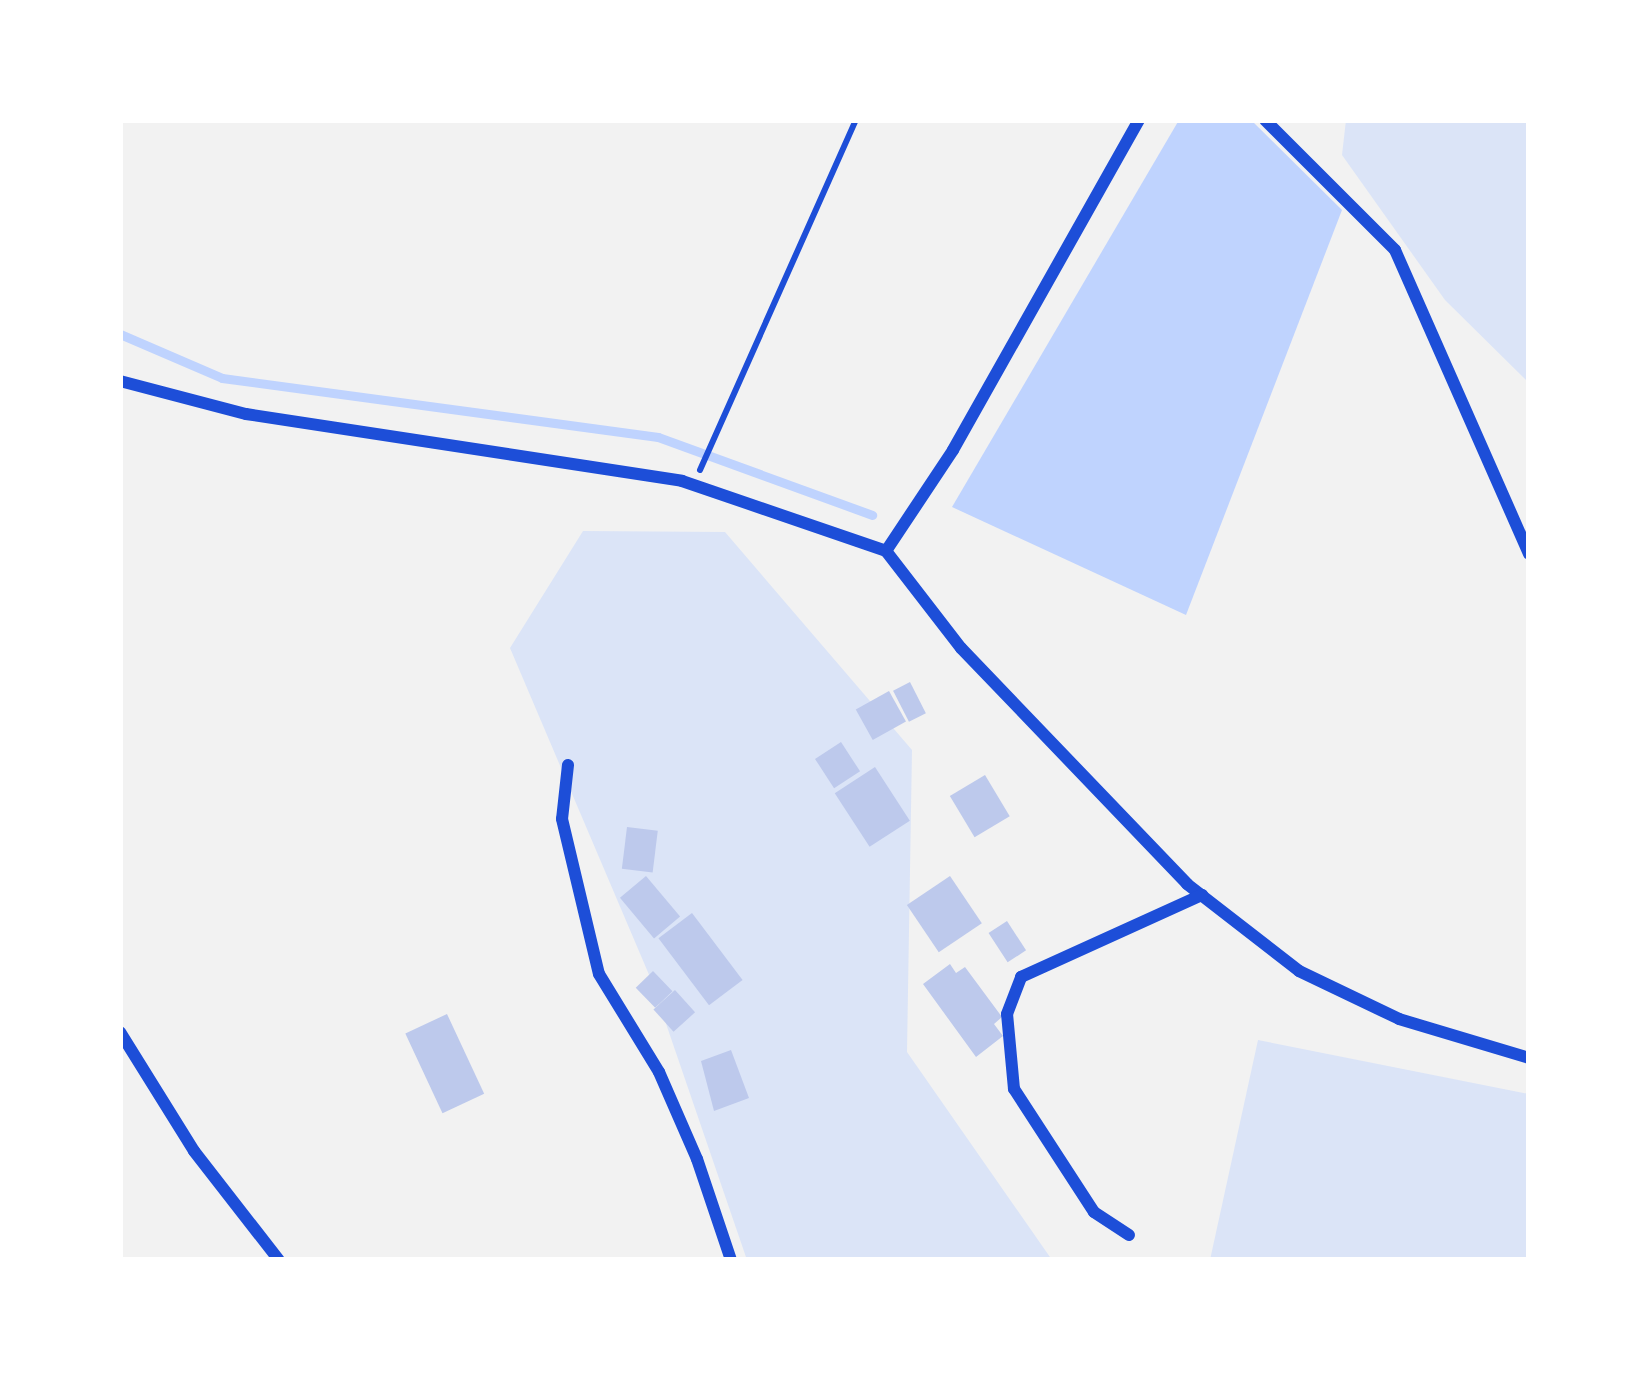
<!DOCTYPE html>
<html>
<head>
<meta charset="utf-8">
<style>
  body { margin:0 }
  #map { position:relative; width:1649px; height:1380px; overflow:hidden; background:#f2f2f2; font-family:Rubik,sans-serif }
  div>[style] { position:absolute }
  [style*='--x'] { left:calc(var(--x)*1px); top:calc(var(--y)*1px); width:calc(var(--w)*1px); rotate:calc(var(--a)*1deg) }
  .green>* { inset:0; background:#dbe4f7 }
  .water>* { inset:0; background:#bfd3fe }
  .stream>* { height:9px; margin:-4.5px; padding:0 4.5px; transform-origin:4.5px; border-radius:4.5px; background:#bfd3fe }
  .building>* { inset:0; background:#bdc9ec; transform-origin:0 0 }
  .path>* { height:6px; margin:-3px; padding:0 3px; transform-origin:3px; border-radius:3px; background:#1d4ed8 }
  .minor>* { height:12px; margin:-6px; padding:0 6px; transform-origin:6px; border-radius:6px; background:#1d4ed8 }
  span { translate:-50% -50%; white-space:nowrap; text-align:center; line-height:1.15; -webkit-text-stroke:9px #fff; paint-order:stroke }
  .frame { position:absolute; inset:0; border:123px solid #fff; pointer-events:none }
</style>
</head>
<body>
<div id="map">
  <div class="green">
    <i style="clip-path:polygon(1346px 120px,1529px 120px,1529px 383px,1445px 300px,1342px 155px)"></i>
    <i style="clip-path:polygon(583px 531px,725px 532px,912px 750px,907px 1052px,1052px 1260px,747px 1260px,650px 977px,510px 648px)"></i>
    <i style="clip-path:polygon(1258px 1040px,1529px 1094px,1529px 1260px,1210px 1260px)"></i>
  </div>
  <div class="water">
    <i style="clip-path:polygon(1179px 120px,1251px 120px,1342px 210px,1186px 615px,952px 507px)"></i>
  </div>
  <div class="stream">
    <i style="--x:120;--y:334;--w:111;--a:23.3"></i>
    <i style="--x:222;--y:378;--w:440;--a:7.7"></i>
    <i style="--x:658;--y:437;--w:228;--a:20"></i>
  </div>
  <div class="building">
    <i style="left:910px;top:682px;width:35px;height:19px;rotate:63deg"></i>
    <i style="left:889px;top:691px;width:35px;height:38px;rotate:61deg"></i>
    <i style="left:841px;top:742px;width:35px;height:31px;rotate:57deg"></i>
    <i style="left:875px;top:767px;width:64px;height:48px;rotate:57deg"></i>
    <i style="left:985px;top:775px;width:48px;height:41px;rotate:59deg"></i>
    <i style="left:627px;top:827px;width:31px;height:42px;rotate:7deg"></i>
    <i style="left:646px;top:876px;width:53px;height:34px;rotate:50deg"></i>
    <i style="left:950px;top:876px;width:57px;height:52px;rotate:56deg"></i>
    <i style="left:692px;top:913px;width:84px;height:42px;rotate:53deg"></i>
    <i style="left:1007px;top:921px;width:35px;height:22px;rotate:57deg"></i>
    <i style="clip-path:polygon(950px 964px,956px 973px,965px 967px,1002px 1017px,994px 1024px,1003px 1036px,976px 1057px,923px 984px)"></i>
    <i style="left:653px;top:971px;width:28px;height:24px;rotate:46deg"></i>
    <i style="left:675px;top:990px;width:30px;height:29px;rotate:48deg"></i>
    <i style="left:447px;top:1014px;width:88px;height:46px;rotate:65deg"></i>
    <i style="clip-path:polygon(731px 1050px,749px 1098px,714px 1111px,701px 1061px)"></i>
  </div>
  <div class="path">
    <i style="--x:700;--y:470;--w:383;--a:-66"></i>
  </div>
  <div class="minor">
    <i style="--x:1265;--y:120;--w:184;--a:45"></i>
    <i style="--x:1395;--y:250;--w:332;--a:66.2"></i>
    <i style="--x:120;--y:381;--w:130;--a:14.7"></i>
    <i style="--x:246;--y:414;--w:441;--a:8.7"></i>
    <i style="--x:682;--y:481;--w:216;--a:18.9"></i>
    <i style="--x:886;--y:551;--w:123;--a:52.3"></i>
    <i style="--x:961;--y:648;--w:327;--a:46.2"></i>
    <i style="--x:1187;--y:884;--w:142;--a:37.8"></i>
    <i style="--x:1299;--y:971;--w:111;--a:25.6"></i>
    <i style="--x:1399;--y:1019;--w:136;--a:16.7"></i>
    <i style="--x:886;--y:551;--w:121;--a:-56.4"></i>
    <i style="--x:953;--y:450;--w:379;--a:-60.6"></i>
    <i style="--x:568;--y:765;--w:54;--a:96.3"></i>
    <i style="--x:562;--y:819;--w:159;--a:76.6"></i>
    <i style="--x:599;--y:974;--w:115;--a:58.5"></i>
    <i style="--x:659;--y:1072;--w:95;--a:66.4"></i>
    <i style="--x:697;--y:1159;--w:107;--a:71.4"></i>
    <i style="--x:120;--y:1032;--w:140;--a:58.1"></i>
    <i style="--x:194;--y:1151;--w:138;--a:52.1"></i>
    <i style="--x:1129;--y:1235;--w:42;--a:-146.7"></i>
    <i style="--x:1094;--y:1212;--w:147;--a:-123"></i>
    <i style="--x:1014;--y:1089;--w:75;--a:-95.3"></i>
    <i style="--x:1007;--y:1014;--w:40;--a:-69"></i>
    <i style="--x:1021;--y:977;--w:199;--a:-24.4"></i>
  </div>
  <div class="frame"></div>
</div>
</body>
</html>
